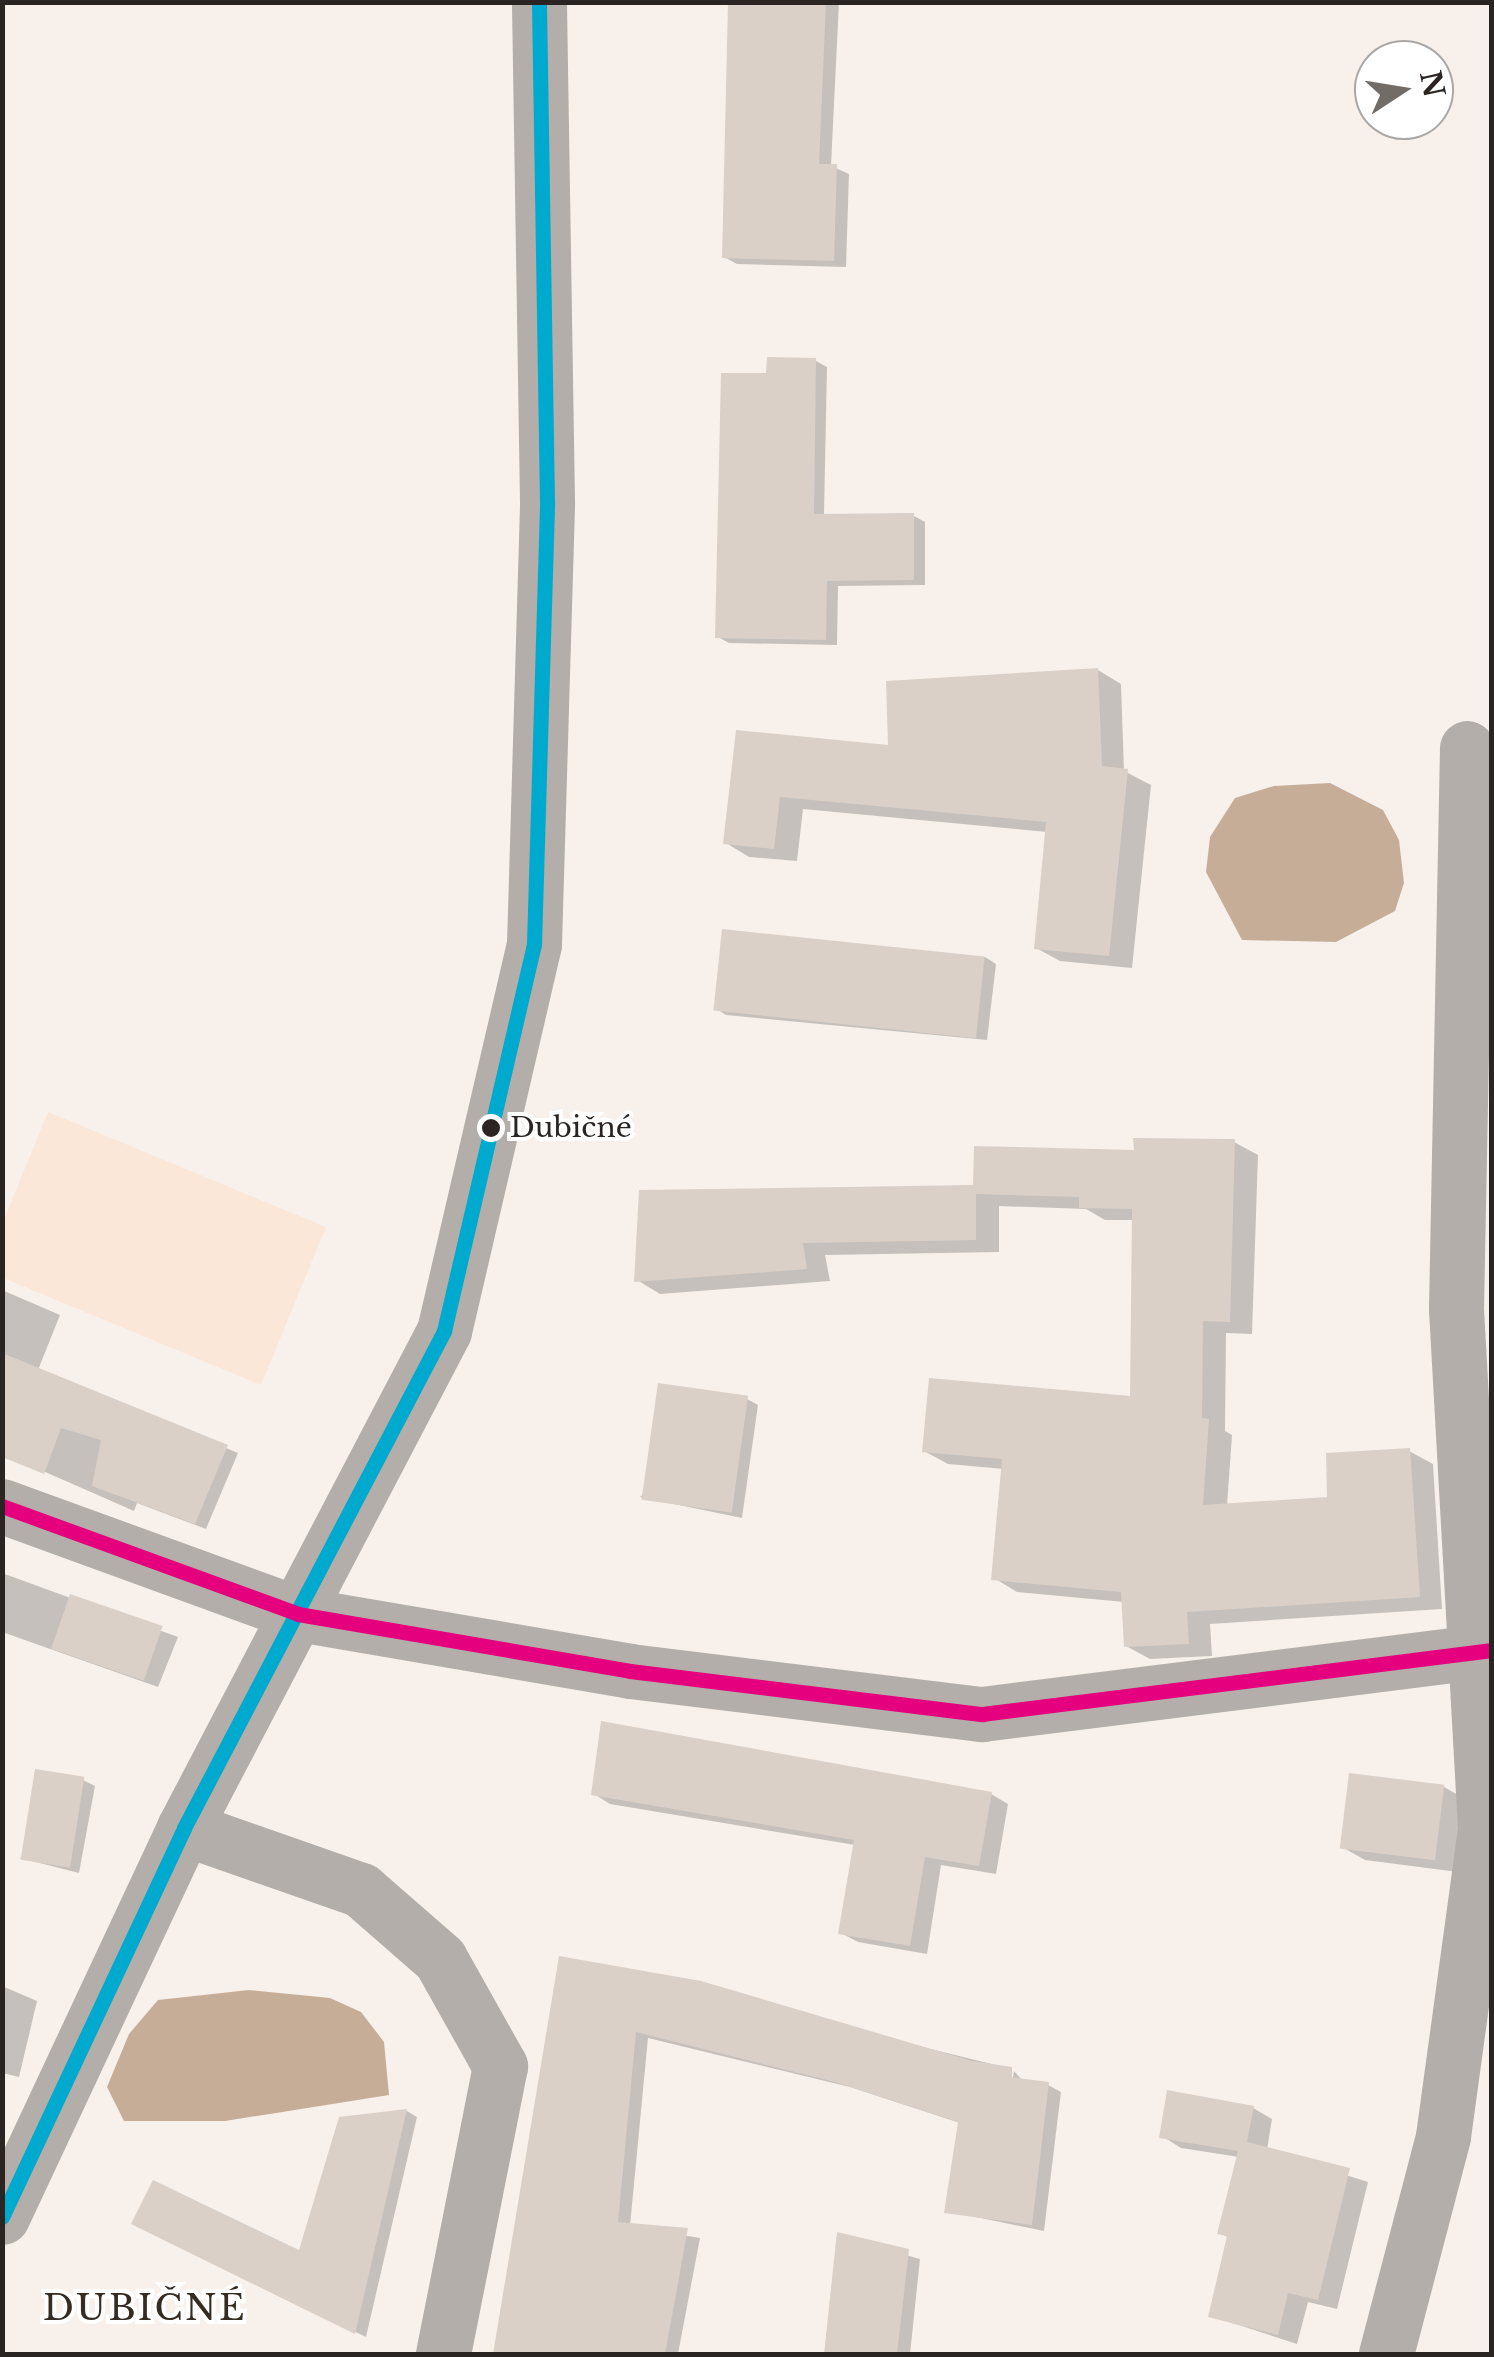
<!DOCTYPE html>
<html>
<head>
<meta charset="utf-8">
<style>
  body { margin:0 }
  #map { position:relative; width:1494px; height:2357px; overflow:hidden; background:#f8f1eb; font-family:"Libre Baskerville",serif }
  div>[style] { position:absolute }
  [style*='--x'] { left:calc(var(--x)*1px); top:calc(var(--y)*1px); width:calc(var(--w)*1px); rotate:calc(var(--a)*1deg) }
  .green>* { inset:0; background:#fae7d8 }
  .water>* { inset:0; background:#c6ad98 }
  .shadow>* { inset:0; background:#0003 }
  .building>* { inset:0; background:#dad0c8; transform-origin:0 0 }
  .minor>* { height:55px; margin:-27.5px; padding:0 27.5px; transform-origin:27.5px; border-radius:27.5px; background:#b3aea9 }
  .tertiary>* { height:55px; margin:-27.5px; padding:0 27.5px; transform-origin:27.5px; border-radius:27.5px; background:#b3aea9 }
  .bus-1>* { height:15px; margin:-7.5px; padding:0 7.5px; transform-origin:7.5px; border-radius:7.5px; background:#00a9ce }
  .bus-2>* { height:15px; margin:-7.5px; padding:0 7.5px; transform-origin:7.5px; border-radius:7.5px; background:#e5007d }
  .dots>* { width:28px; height:28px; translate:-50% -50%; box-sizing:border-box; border:5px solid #fff; border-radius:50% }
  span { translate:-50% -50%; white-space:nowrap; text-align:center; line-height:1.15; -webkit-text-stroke:8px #fff; paint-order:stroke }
  .bus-label { font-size:28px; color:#2a2522 }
  .left { translate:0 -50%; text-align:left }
  .quarter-label { font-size:35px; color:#342b23; letter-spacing:2.5px }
  .frame { position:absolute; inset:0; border:5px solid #2a2522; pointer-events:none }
  .north { position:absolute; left:1354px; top:40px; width:100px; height:100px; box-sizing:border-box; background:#fff; border:2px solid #aaa8a7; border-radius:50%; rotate:78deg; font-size:28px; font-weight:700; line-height:40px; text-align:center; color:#2a2522 }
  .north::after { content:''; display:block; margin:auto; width:35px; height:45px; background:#726c68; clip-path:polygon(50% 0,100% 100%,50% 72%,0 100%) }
</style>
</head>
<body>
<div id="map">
  <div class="green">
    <i style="clip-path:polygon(48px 1112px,326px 1227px,261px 1385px,3px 1278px,3px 1222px)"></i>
  </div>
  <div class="water">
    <i style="clip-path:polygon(1330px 783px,1383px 810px,1399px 840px,1404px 883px,1395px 911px,1336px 942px,1242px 940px,1206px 872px,1210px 837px,1235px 798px,1274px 786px)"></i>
    <i style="clip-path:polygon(249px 1990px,330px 1998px,361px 2012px,384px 2042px,389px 2095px,225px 2121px,124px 2121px,107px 2087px,129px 2034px,158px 2000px)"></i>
  </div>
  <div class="shadow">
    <i style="clip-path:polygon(731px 2px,839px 2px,831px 166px,849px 174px,846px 267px,737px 264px,724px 257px)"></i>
    <i style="clip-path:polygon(816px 361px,827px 367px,824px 516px,914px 516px,925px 522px,925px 585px,838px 586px,837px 645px,729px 643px,718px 637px,768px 376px)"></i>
    <i style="clip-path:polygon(1098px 670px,1121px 684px,1124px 771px,1151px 785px,1132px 968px,1060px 961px,1036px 948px,1047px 832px,803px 809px,797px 861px,749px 857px,726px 843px,738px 732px,891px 748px)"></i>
    <i style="clip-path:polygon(985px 957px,996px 964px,987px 1040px,726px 1015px,715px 1008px)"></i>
    <i style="clip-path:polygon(1234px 1142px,1258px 1155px,1252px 1334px,1226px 1333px,1225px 1431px,1232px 1435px,1227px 1506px,1330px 1500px,1409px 1451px,1433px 1464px,1442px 1609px,1210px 1624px,1212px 1656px,1150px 1659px,1126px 1646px,1124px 1602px,1017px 1592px,994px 1578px,1004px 1469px,948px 1464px,924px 1451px,1133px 1399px,1135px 1220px,1105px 1220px,1086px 1209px,999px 1206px,999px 1252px,825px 1255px,830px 1281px,660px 1294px,637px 1280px,975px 1187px,1136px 1153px)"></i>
    <i style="clip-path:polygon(2px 1290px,60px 1315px,38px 1370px,238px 1453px,206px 1529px,137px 1503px,134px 1511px,2px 1453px)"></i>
    <i style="clip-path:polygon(747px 1399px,758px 1405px,742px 1518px,640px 1497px)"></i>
    <i style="clip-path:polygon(2px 1573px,178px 1637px,158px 1687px,2px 1632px)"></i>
    <i style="clip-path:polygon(1351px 1775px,1444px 1787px,1467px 1800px,1458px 1872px,1365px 1860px,1342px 1847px)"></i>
    <i style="clip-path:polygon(83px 1780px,95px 1786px,79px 1873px,20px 1858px)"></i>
    <i style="clip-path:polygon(594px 1794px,991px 1794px,1008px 1804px,996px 1874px,941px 1865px,927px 1954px,858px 1942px,841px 1933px,855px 1845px,610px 1804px)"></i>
    <i style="clip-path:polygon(561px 1958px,1012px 2069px,1011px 2090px,1014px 2071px,1023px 2081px,1048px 2085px,1061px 2092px,1044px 2231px,947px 2211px,960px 2123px,850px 2087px,648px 2038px,630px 2226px,700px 2238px,678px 2354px,496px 2354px)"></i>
    <i style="clip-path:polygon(2px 1986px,37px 2001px,19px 2077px,2px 2073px)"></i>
    <i style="clip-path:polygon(1253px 2108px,1272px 2119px,1267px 2150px,1368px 2182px,1337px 2309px,1308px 2302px,1297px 2344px,1211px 2316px,1229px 2238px,1220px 2233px,1239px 2157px,1181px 2148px,1162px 2136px)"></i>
    <i style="clip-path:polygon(407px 2111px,417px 2117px,366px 2337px,145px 2230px,300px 2253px,341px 2120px)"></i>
    <i style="clip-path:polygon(839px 2236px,920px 2259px,910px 2354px,826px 2354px)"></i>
  </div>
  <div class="building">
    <i style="clip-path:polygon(728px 2px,826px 2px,819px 164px,837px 164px,834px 261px,722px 258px)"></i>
    <i style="clip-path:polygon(767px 357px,816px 358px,814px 514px,914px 513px,914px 580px,827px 581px,826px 640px,715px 638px,721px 373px,766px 373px)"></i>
    <i style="clip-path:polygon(1098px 668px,1102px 766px,1128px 769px,1109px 956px,1034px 949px,1046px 822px,780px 797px,774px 849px,723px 844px,736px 730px,888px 745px,886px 681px)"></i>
    <i style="left:722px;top:929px;width:264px;height:82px;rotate:6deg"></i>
    <i style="clip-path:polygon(1133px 1138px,1235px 1139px,1230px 1322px,1203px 1321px,1202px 1418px,1209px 1419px,1203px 1505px,1327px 1497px,1326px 1453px,1410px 1448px,1420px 1597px,1187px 1612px,1189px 1644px,1124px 1647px,1121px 1592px,991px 1580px,1002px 1459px,922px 1452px,929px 1378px,1130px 1396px,1132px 1209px,1079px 1208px,1079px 1197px,976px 1194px,976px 1240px,803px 1243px,807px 1269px,634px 1282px,639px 1190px,973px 1185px,974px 1146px,1134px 1150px)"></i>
    <i style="clip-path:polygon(2px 1353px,228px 1445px,195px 1524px,92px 1486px,101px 1440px,61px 1428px,44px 1474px,2px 1457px)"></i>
    <i style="left:658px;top:1383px;width:91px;height:118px;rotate:8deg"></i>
    <i style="left:70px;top:1594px;width:98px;height:58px;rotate:19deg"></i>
    <i style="clip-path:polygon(601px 1721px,992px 1792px,979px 1866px,925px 1857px,910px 1946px,838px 1934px,854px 1840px,591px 1795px)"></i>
    <i style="left:35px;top:1769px;width:50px;height:92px;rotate:9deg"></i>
    <i style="left:1349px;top:1773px;width:96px;height:76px;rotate:7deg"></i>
    <i style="clip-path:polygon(559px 1956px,701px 1981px,972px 2061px,1012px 2067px,1011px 2077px,1049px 2082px,1032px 2225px,944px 2213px,958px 2122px,835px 2082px,636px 2032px,618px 2222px,688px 2228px,665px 2354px,493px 2354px)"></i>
    <i style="clip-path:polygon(1167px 2090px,1254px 2106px,1247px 2142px,1350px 2168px,1318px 2300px,1288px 2293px,1278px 2335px,1208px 2317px,1227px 2236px,1217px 2234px,1238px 2151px,1159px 2138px)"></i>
    <i style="clip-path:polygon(407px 2109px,355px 2334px,131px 2224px,153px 2180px,299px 2250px,339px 2117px)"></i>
    <i style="clip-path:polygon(837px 2232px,909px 2249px,897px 2354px,824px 2354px)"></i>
  </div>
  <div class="minor">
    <i style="--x:2;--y:1506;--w:315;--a:20"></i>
    <i style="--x:298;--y:1614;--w:337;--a:9.7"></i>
    <i style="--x:630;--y:1671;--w:355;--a:7"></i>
    <i style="--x:982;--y:1714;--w:514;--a:-7.15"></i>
    <i style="--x:184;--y:1828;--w:188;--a:19.3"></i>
    <i style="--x:361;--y:1890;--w:105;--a:41.1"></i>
    <i style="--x:440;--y:1959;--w:123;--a:60.7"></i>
    <i style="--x:500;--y:2066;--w:294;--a:101.2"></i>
    <i style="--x:1386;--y:2354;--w:225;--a:-75.3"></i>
    <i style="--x:1443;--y:2136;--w:311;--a:-82.2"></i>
    <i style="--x:1485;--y:1828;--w:520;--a:-93.2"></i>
    <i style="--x:1456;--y:1309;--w:561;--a:-88.88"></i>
  </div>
  <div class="tertiary">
    <i style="--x:2;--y:2217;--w:429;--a:-64.9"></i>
    <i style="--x:184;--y:1828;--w:561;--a:-62.38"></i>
    <i style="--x:444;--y:1331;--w:397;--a:-76.9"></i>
    <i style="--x:534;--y:944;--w:442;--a:-88.3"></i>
    <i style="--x:547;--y:502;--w:500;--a:-90.92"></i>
  </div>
  <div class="bus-1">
    <i style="--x:2;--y:2217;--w:429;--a:-64.9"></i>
    <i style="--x:184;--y:1828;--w:561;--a:-62.38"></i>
    <i style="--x:444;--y:1331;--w:397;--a:-76.9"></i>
    <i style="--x:534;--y:944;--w:442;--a:-88.3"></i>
    <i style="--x:547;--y:502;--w:500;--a:-90.92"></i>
  </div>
  <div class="bus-2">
    <i style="--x:2;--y:1506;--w:315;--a:20"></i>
    <i style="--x:298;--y:1614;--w:337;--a:9.7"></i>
    <i style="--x:630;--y:1671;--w:355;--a:7"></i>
    <i style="--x:982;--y:1714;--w:514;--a:-7.15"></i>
  </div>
  <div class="dots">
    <i style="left:491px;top:1128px;background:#2a2522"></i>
  </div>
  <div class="bus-label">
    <span class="left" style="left:510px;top:1128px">Dubičné</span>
  </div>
  <div class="quarter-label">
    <span style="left:145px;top:2308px">DUBIČNÉ</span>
  </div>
  <div class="frame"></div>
  <div class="north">N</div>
</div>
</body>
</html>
